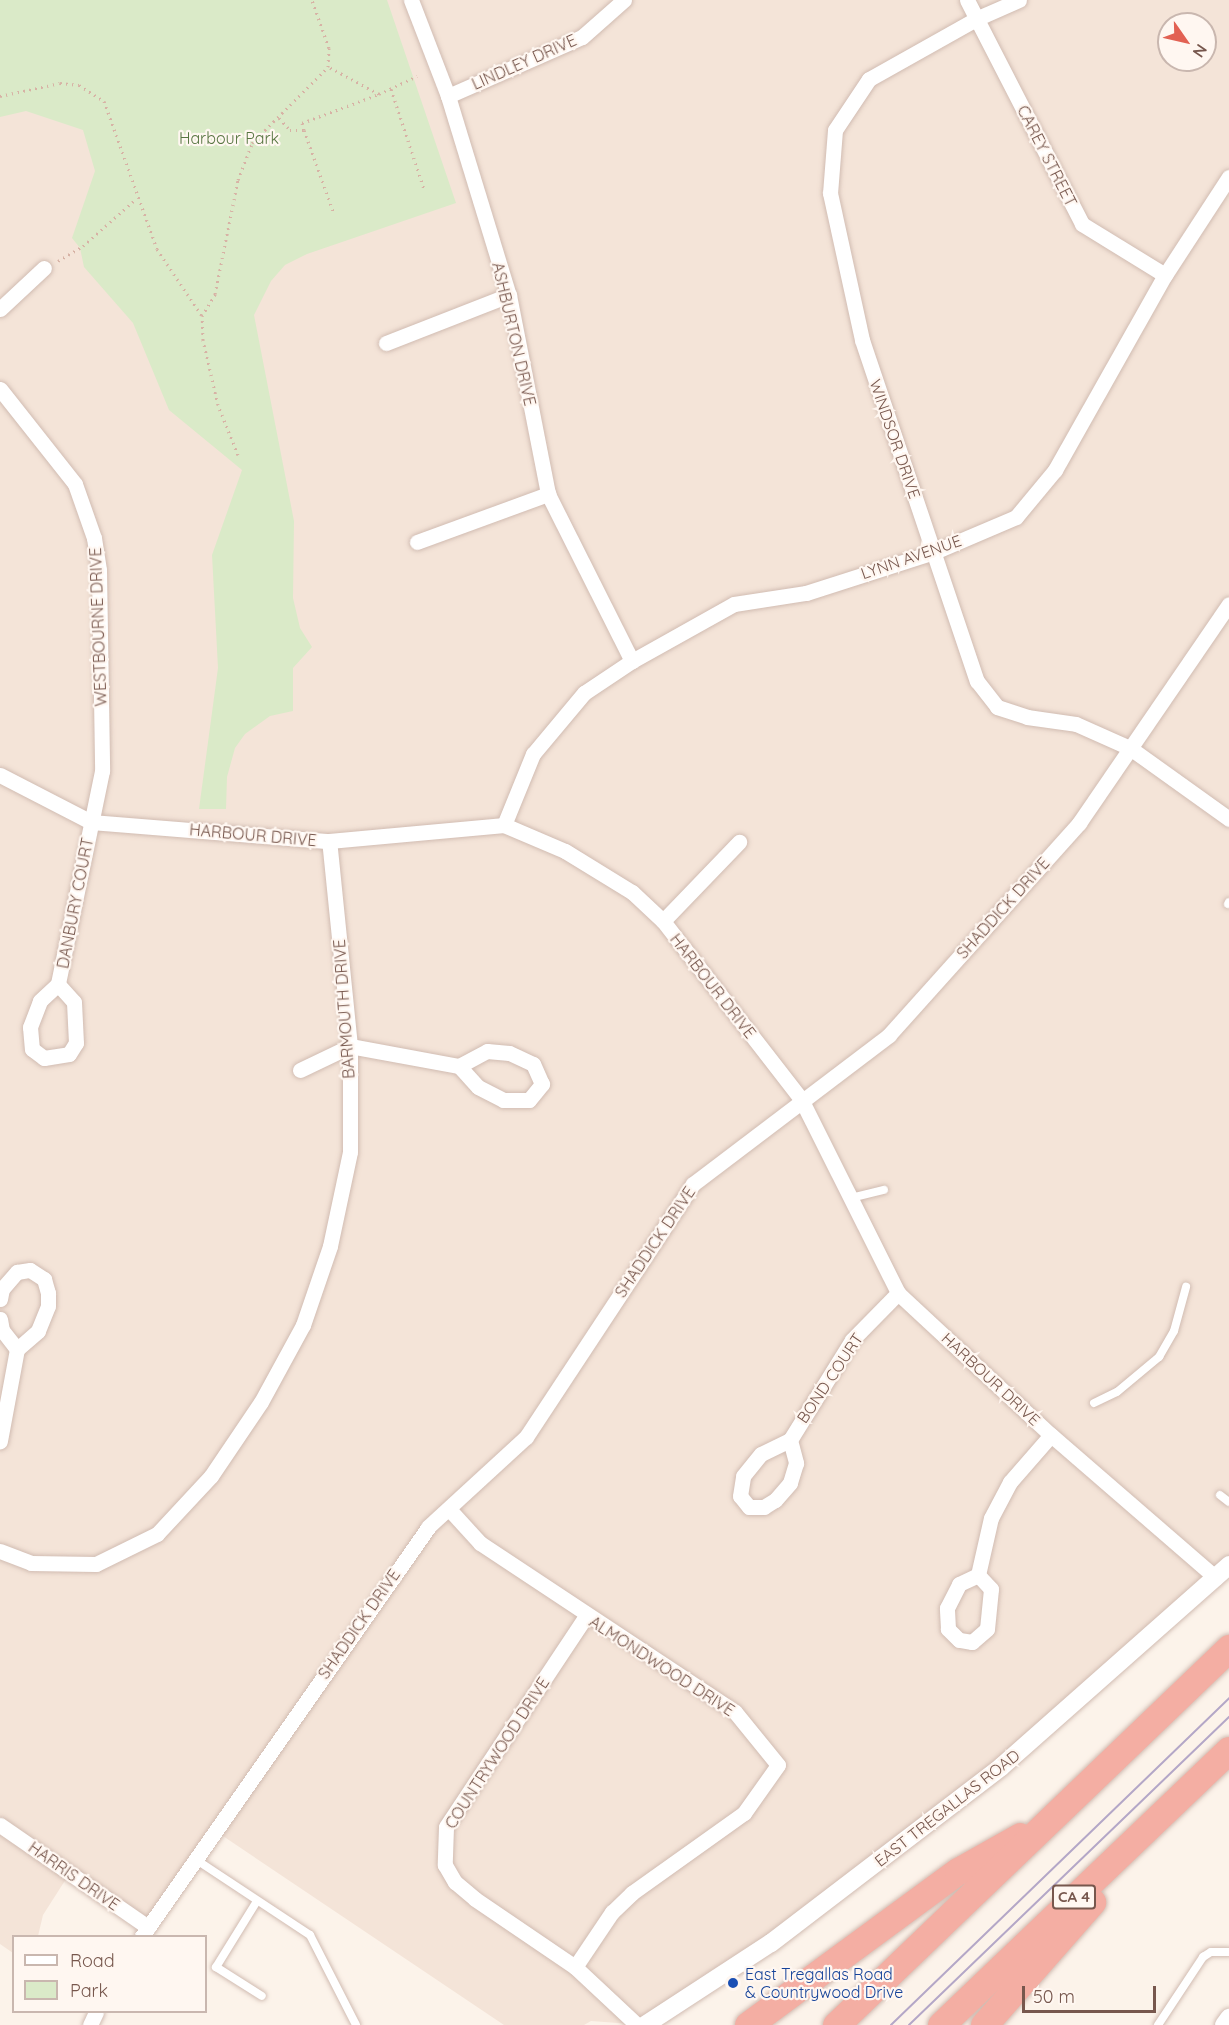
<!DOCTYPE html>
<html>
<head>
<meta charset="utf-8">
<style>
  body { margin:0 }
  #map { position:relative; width:1229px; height:2025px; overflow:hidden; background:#fcf3ea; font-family:Quicksand,sans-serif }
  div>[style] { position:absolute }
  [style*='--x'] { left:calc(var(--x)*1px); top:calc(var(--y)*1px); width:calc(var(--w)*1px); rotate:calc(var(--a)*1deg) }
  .residential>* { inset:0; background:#f4e4d8 }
  .green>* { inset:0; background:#daeac8 }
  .path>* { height:3px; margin-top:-1.5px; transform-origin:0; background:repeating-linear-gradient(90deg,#d7b2a5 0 1.5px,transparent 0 6px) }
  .roads { filter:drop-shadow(0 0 2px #d1bcb2) drop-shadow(0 0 2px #d1bcb2) }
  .service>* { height:8px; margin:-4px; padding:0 4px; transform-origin:4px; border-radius:4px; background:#fff }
  .minor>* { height:15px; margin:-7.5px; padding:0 7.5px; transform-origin:7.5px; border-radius:7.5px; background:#fff }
  .tertiary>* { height:18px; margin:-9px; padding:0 9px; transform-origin:9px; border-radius:9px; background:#fff }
  .motorway>* { height:27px; margin:-13.5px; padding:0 13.5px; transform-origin:13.5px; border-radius:13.5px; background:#f4aea3 }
  .tram>* { height:1.5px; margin:-0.75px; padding:0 0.75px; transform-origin:0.75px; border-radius:0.75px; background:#b4a7c7 }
  .dots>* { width:16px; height:16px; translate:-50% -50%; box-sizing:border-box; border:3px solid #fff7f1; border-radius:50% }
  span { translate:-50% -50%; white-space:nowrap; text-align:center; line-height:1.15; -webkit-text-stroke:4.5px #fff7f1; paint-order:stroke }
  .shield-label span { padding:2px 4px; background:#fff7f1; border:2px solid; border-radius:4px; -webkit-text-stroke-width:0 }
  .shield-label { font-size:15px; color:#77574d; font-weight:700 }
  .street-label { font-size:16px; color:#77574d }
  .park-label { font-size:16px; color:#587642 }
  .transit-label { font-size:16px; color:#164399 }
  .left { translate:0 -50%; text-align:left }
  .legend { position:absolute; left:12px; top:1935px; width:195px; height:78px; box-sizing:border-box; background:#fff7f1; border:2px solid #c9b7af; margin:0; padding:8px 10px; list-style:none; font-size:18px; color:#77574d }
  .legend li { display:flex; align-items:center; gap:12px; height:30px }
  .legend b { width:30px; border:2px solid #c9b7af }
  .north { position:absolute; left:1157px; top:12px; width:60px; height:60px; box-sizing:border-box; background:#fff7f1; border:2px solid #c9b7af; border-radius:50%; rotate:124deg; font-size:16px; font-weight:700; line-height:24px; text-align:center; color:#77574d }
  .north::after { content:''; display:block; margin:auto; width:21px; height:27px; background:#e26153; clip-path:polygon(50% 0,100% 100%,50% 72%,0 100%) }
  .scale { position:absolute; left:1022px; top:1986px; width:134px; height:27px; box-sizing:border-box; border:3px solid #77574d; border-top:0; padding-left:8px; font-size:18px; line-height:21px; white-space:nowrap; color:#77574d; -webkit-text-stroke:4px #fff7f1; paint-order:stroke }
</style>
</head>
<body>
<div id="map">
  <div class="residential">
    <i style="clip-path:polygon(evenodd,0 0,1229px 0,1229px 1565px,1001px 1767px,645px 2025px,591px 2021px,584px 2025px,504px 2025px,214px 1830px,148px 1927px,66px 1879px,43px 1915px,38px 1936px,14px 1936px,13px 1953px,0 1944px,0 0,1169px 24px,1205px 24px,1205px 60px,1169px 60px,1169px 24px)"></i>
  </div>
  <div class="green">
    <i style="clip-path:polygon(0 0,387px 0,456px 203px,307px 254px,285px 265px,271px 281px,254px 315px,294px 521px,293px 598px,300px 628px,312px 647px,293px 668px,293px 711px,270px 716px,245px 734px,235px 748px,227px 777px,226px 809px,199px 809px,218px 668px,212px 555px,242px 470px,169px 410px,133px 323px,84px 267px,80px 248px,72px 238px,95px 171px,83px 130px,26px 111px,0 117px)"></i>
  </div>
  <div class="path">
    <i style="--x:391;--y:89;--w:105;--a:71.7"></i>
    <i style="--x:379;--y:94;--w:42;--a:-25.3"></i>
    <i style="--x:0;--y:96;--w:61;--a:-12.2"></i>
    <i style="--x:60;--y:83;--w:19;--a:6"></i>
    <i style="--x:79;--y:85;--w:30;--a:33"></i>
    <i style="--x:104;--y:101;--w:157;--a:70.3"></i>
    <i style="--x:157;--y:249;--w:81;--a:56.1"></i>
    <i style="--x:279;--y:118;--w:16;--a:47"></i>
    <i style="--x:290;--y:130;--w:14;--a:0"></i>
    <i style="--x:304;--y:130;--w:7;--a:-106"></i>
    <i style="--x:302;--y:123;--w:82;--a:-20.6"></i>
    <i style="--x:379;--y:94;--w:57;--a:-151.6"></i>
    <i style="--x:304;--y:130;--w:89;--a:70.3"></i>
    <i style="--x:58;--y:261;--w:29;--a:-31"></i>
    <i style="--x:83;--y:246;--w:71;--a:-41.6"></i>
    <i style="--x:238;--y:455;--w:54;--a:-111.8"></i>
    <i style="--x:218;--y:405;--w:67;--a:-103"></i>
    <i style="--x:203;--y:340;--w:24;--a:-92"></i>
    <i style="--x:202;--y:316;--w:26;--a:-59"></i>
    <i style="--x:215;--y:294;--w:116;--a:-78.6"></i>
    <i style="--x:238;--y:180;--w:40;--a:-69"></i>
    <i style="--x:252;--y:143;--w:107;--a:-45"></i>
    <i style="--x:328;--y:67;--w:19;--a:-87"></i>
    <i style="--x:329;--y:48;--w:51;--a:-109.5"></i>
  </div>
  <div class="roads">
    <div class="service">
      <i style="--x:1228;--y:904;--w:2;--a:-63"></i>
      <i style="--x:851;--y:1198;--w:34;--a:-14"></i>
      <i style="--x:1094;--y:1403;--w:25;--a:-26"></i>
      <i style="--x:1117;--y:1392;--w:55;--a:-39.8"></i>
      <i style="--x:1159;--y:1357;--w:30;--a:-60"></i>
      <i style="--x:1174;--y:1331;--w:46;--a:-74.7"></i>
      <i style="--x:1220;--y:1495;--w:11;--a:38"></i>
      <i style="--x:195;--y:1859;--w:138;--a:33.5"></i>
      <i style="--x:310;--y:1935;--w:101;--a:62.9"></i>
      <i style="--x:257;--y:1901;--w:78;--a:121.8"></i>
      <i style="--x:216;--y:1967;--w:54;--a:32.2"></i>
      <i style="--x:1158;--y:2025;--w:82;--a:-56.5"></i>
      <i style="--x:1203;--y:1957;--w:9;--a:-32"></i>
      <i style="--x:1211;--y:1952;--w:18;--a:0"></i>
    </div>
    <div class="minor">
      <i style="--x:411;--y:0;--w:103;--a:68.9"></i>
      <i style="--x:448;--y:96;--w:208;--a:73"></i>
      <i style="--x:509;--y:295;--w:203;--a:78.9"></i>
      <i style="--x:548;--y:494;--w:187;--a:63.3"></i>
      <i style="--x:967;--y:0;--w:252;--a:62.8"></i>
      <i style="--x:1082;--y:224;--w:97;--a:31.6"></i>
      <i style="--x:1019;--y:0;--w:47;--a:156.2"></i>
      <i style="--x:976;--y:19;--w:123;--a:150.7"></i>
      <i style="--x:869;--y:79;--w:61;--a:123.7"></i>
      <i style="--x:835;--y:130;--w:63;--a:94.5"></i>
      <i style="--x:830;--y:193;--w:150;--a:77.7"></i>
      <i style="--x:862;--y:340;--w:360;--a:71.4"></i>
      <i style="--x:977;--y:681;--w:33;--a:52"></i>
      <i style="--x:997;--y:707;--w:32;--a:18"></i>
      <i style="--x:1027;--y:717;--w:49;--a:8.1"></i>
      <i style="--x:1076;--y:724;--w:59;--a:24"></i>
      <i style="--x:1130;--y:748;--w:122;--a:35.6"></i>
      <i style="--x:448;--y:96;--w:146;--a:-23.8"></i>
      <i style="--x:582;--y:37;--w:56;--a:-41.4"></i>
      <i style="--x:0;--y:309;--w:60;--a:-43"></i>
      <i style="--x:386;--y:343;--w:132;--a:-21.3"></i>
      <i style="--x:0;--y:389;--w:121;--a:51.7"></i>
      <i style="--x:75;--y:484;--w:57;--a:70.6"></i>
      <i style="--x:94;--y:538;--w:32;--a:81"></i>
      <i style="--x:99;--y:570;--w:201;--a:89.1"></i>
      <i style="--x:102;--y:771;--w:217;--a:101.7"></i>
      <i style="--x:58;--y:984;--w:25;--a:137"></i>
      <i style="--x:40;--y:1001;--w:28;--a:111"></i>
      <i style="--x:30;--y:1027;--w:22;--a:85"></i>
      <i style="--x:32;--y:1049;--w:15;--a:37"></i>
      <i style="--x:44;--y:1058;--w:25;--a:-9"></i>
      <i style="--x:69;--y:1054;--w:13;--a:-58"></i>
      <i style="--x:76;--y:1043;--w:41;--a:-92.8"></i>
      <i style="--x:74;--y:1002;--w:24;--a:-132"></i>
      <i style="--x:417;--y:542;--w:140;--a:-20.1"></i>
      <i style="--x:0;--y:775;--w:102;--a:27.3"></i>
      <i style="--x:91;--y:822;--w:239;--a:4.6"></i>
      <i style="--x:329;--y:841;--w:176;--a:-5.2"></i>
      <i style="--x:504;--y:825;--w:66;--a:23.1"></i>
      <i style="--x:565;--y:851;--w:79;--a:31.5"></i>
      <i style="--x:632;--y:892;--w:42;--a:43.1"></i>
      <i style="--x:663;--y:921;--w:225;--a:52.2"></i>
      <i style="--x:801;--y:1099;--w:217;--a:63.4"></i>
      <i style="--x:898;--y:1293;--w:209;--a:42.9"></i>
      <i style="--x:1051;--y:1435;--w:218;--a:40.9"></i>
      <i style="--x:504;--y:825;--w:77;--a:-67.8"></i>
      <i style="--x:533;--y:754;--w:80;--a:-50.1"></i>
      <i style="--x:584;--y:693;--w:58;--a:-33.7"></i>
      <i style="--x:632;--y:661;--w:117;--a:-29.2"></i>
      <i style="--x:734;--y:604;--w:73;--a:-8.7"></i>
      <i style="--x:806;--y:593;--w:134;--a:-17.8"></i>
      <i style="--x:934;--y:552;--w:89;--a:-23.1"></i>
      <i style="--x:1016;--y:517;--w:61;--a:-50.3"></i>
      <i style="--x:1055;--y:470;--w:224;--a:-60.6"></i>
      <i style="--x:1165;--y:275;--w:117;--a:-56.9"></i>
      <i style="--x:663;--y:921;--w:110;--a:-46.1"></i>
      <i style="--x:300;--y:1070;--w:55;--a:-25.6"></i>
      <i style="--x:350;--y:1046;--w:111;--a:10.4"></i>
      <i style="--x:459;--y:1066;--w:28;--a:48"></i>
      <i style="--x:478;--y:1087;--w:28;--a:27"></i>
      <i style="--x:503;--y:1100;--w:26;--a:0"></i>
      <i style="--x:529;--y:1100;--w:21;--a:-51"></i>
      <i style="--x:542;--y:1084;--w:22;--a:-114"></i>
      <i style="--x:533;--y:1064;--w:26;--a:-155"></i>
      <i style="--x:509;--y:1053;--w:22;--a:-175"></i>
      <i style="--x:487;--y:1051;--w:32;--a:152"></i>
      <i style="--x:0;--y:1299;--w:10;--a:-79"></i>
      <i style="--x:2;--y:1289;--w:23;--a:-49"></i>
      <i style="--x:17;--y:1272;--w:13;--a:-9"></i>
      <i style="--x:30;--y:1270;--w:17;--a:33"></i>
      <i style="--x:44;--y:1279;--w:15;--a:74"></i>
      <i style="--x:48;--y:1293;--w:13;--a:90"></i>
      <i style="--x:48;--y:1306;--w:27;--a:112"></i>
      <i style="--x:38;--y:1331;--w:28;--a:139"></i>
      <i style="--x:17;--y:1349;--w:94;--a:100.5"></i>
      <i style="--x:0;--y:1319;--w:11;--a:80"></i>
      <i style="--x:2;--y:1330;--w:24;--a:52"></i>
      <i style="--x:790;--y:1440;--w:24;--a:75"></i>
      <i style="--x:796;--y:1463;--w:21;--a:107"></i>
      <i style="--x:790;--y:1483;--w:23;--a:131"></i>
      <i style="--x:775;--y:1500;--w:13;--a:148"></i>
      <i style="--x:764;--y:1507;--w:15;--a:180"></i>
      <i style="--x:749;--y:1507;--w:14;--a:-129"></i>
      <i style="--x:740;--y:1496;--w:20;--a:-81"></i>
      <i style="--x:743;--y:1476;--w:28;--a:-51"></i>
      <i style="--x:761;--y:1454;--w:32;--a:-26"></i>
      <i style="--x:790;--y:1440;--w:118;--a:-58.2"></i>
      <i style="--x:852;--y:1340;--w:66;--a:-45.6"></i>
      <i style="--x:449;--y:1509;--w:46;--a:47.6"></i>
      <i style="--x:480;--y:1543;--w:306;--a:33.5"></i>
      <i style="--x:735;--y:1712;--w:68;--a:50.9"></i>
      <i style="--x:778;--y:1765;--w:59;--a:125.3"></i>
      <i style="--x:744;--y:1813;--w:138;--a:144.5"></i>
      <i style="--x:632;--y:1893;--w:28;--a:136"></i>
      <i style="--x:612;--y:1912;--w:66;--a:123.9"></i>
      <i style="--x:0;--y:1551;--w:33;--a:21"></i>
      <i style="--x:31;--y:1563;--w:65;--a:0.9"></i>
      <i style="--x:96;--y:1564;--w:68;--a:-26.2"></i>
      <i style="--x:157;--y:1534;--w:79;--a:-47"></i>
      <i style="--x:211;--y:1476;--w:89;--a:-56"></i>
      <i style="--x:261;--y:1402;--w:88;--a:-61.4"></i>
      <i style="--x:303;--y:1325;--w:83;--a:-71.1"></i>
      <i style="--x:330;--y:1246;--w:96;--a:-78"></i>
      <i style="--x:350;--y:1152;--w:106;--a:-90"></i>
      <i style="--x:350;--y:1046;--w:206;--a:-95.8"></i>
      <i style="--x:978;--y:1575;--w:19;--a:47"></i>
      <i style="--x:991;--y:1589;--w:40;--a:95.7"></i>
      <i style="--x:987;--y:1629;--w:20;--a:139"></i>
      <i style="--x:972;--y:1642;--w:13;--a:-171"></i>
      <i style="--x:959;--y:1640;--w:16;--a:-135"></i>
      <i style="--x:948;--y:1629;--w:21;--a:-93"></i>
      <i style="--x:947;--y:1608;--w:27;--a:-63"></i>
      <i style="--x:959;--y:1584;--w:21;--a:-25"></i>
      <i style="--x:978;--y:1575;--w:58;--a:-77.2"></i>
      <i style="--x:991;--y:1518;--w:41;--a:-62.2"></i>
      <i style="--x:1010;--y:1482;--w:62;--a:-48.9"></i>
      <i style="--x:586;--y:1616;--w:253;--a:123.6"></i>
      <i style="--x:446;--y:1827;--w:38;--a:92"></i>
      <i style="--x:445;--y:1865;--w:20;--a:60"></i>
      <i style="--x:455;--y:1882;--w:26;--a:40"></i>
      <i style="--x:475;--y:1899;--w:121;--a:34.2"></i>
      <i style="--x:575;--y:1967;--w:85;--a:43.1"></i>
      <i style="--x:0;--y:1825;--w:180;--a:34.6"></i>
      <i style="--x:142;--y:1936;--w:499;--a:-55"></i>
      <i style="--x:428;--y:1527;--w:133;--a:-42.6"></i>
      <i style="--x:526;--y:1437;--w:303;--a:-56.6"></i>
      <i style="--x:693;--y:1184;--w:246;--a:-37.2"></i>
      <i style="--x:889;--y:1035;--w:285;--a:-48.1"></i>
      <i style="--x:1079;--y:823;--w:265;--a:-55.6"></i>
      <i style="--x:90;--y:2025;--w:14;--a:-65"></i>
    </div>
    <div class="tertiary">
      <i style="--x:645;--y:2025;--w:150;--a:-33.1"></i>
      <i style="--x:771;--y:1943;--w:290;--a:-37.4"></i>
      <i style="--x:1001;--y:1767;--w:305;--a:-41.5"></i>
      <i style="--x:1224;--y:2025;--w:9;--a:-54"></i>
    </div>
    <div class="motorway">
      <i style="--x:748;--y:2025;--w:260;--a:-36.3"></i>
      <i style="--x:958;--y:1871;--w:71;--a:-29.4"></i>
      <i style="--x:836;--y:2025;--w:545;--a:-43.81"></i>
      <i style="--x:941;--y:2025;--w:398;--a:-43.7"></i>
      <i style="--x:984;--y:2025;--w:164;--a:-48.7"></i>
    </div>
  </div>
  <div class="tram">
    <i style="--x:891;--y:2025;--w:470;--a:-44"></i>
    <i style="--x:909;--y:2025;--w:444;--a:-43.9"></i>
  </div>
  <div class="dots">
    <i style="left:733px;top:1983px;background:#1a4fb4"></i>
  </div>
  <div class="shield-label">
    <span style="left:1074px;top:1897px">CA 4</span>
  </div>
  <div class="street-label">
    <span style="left:524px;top:62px;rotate:-24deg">LINDLEY DRIVE</span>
    <span style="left:1047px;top:156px;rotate:63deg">CAREY STREET</span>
    <span style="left:514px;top:334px;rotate:77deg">ASHBURTON DRIVE</span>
    <span style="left:895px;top:439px;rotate:71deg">WINDSOR DRIVE</span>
    <span style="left:911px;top:557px;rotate:-19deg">LYNN AVENUE</span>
    <span style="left:98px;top:627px;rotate:-92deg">WESTBOURNE DRIVE</span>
    <span style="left:253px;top:835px;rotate:5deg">HARBOUR DRIVE</span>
    <span style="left:75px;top:903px;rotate:-79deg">DANBURY COURT</span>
    <span style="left:1003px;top:908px;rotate:-48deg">SHADDICK DRIVE</span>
    <span style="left:713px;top:986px;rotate:52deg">HARBOUR DRIVE</span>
    <span style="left:344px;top:1009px;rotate:-94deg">BARMOUTH DRIVE</span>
    <span style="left:655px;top:1242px;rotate:-56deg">SHADDICK DRIVE</span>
    <span style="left:830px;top:1378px;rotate:-56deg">BOND COURT</span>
    <span style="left:991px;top:1379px;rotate:43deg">HARBOUR DRIVE</span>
    <span style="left:359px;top:1624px;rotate:-55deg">SHADDICK DRIVE</span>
    <span style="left:662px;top:1666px;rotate:33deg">ALMONDWOOD DRIVE</span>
    <span style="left:497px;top:1753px;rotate:-57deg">COUNTRYWOOD DRIVE</span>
    <span style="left:947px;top:1808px;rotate:-38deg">EAST TREGALLAS ROAD</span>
    <span style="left:74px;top:1876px;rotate:35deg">HARRIS DRIVE</span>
  </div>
  <div class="park-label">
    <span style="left:229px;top:138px">Harbour Park</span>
  </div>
  <div class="transit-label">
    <span class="left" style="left:745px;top:1983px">East Tregallas Road<br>&amp; Countrywood Drive</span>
  </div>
  <ul class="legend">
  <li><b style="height:8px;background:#fff"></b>Road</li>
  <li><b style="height:16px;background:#daeac8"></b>Park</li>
  </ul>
  <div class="north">N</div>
  <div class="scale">50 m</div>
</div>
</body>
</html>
